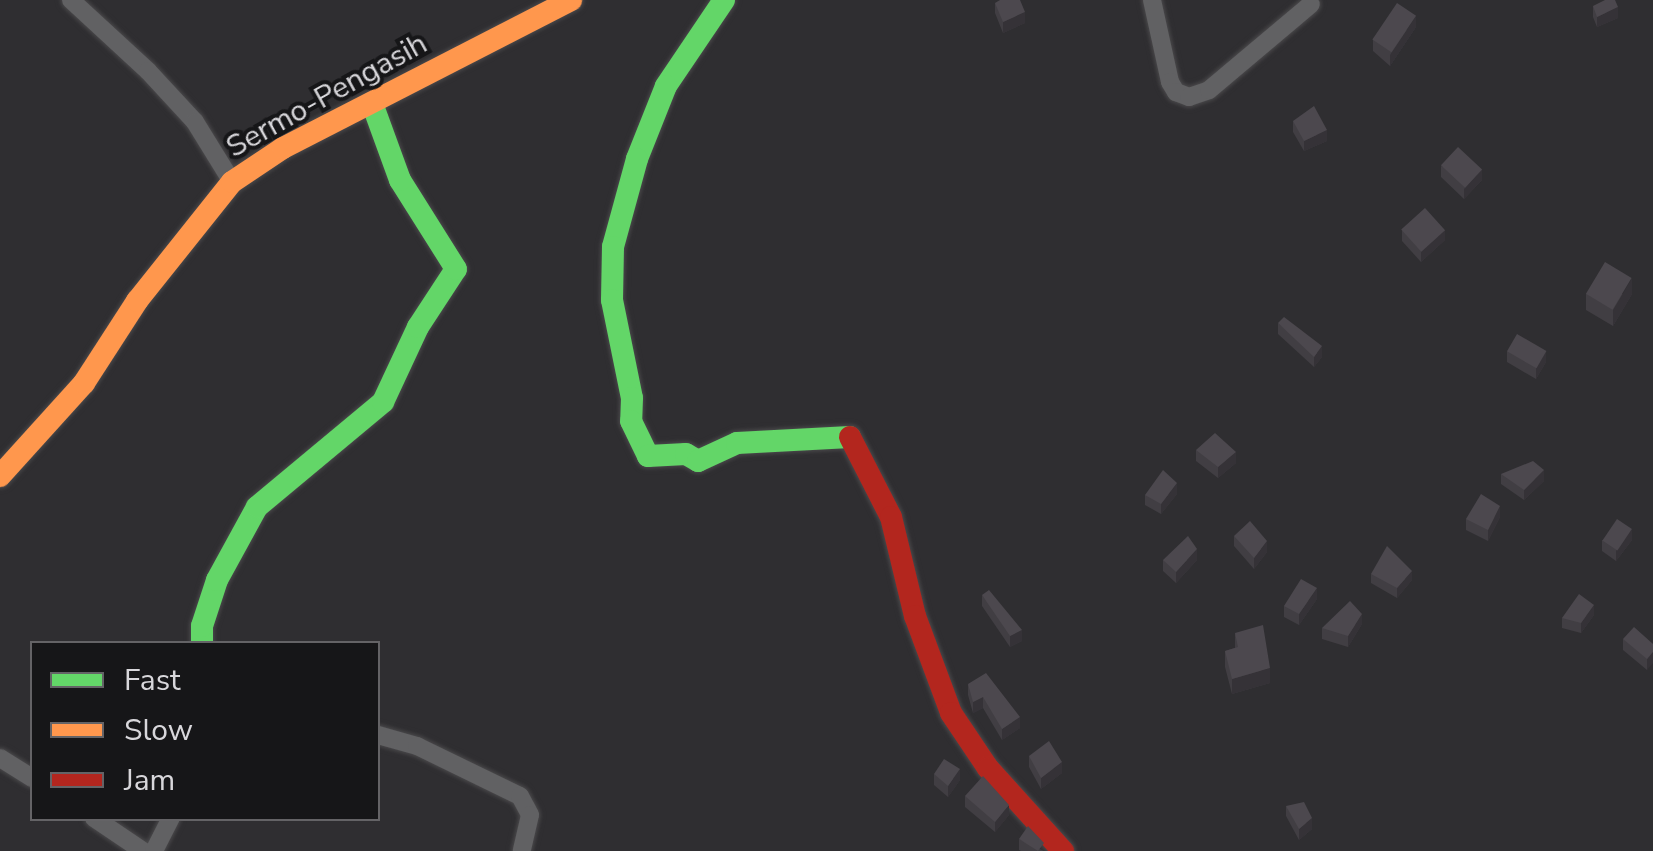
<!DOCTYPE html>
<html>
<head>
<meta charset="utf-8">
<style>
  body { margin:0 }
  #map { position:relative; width:1653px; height:851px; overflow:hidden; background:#2f2e31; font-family:"Nunito Sans",sans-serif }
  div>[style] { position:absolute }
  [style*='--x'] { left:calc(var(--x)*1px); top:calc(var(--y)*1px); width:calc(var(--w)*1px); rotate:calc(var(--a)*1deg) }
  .roads { filter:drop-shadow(0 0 2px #4a494b) drop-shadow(0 0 2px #4a494b) }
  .street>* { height:18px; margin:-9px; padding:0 9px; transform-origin:9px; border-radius:9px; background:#616163 }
  .fast>* { height:22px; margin:-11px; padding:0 11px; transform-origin:11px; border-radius:11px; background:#63d668 }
  .slow>* { height:22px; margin:-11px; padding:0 11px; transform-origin:11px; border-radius:11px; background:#ff974d }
  .jam>* { height:22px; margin:-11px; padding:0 11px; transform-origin:11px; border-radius:11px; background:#b3261e }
  .wall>* { inset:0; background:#413e43 }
  .shaded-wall>* { inset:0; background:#353237 }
  .building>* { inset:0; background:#4c484e; transform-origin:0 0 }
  span { translate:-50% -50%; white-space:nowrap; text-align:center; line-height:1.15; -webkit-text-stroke:8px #161618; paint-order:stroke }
  .street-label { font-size:30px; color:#d8d7db }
  .legend { position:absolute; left:30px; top:641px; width:350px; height:180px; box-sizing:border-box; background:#161618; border:2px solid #646366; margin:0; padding:12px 18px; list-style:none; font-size:30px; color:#d8d7db }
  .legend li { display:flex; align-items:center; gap:20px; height:50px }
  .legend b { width:50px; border:2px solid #646366 }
</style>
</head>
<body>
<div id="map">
  <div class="roads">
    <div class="street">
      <i style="--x:71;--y:0;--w:105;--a:42.7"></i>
      <i style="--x:148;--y:71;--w:69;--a:47.3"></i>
      <i style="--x:195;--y:122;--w:70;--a:58.3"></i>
      <i style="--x:1152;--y:0;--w:84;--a:77.6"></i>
      <i style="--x:1170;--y:82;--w:12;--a:59"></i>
      <i style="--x:1176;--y:92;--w:14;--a:21"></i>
      <i style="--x:1189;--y:97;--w:21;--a:-19"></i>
      <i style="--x:1209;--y:90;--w:133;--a:-40.1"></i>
      <i style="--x:378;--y:735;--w:41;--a:15.8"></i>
      <i style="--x:417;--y:746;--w:114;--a:25.9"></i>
      <i style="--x:520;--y:796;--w:21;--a:62"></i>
      <i style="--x:530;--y:815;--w:37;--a:103"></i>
      <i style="--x:0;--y:758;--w:38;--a:32"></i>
      <i style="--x:94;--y:818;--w:59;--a:34"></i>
      <i style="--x:154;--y:851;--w:37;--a:-63"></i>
    </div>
    <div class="fast">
      <i style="--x:724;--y:0;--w:104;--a:124"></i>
      <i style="--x:666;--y:86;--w:79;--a:111.7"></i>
      <i style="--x:637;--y:159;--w:91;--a:105.3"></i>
      <i style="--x:613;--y:247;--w:53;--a:91.1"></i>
      <i style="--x:612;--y:300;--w:100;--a:78.5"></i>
      <i style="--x:632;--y:398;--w:23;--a:92"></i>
      <i style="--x:631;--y:421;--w:39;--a:64"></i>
      <i style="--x:648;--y:456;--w:38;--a:-3"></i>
      <i style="--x:686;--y:454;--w:14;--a:30"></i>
      <i style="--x:698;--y:461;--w:43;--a:-24.8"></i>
      <i style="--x:737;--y:443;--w:113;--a:-3"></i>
      <i style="--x:202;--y:644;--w:18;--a:-90"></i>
      <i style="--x:202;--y:626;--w:48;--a:-71.9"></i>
      <i style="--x:217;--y:580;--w:83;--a:-61.3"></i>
      <i style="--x:257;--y:507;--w:164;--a:-39.8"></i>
      <i style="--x:383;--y:402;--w:83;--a:-65"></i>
      <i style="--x:418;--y:327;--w:69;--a:-56.8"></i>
      <i style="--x:456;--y:269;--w:105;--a:-122.2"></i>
      <i style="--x:400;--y:180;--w:82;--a:-110"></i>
    </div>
    <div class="slow">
      <i style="--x:0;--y:476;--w:125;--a:-47.9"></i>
      <i style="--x:84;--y:383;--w:98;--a:-57.1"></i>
      <i style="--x:137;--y:301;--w:152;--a:-51.4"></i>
      <i style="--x:232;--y:182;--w:61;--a:-33.7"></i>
      <i style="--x:283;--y:148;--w:324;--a:-27.2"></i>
    </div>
    <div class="jam">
      <i style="--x:850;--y:437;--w:90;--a:62.9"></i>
      <i style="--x:891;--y:517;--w:102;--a:76.4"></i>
      <i style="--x:915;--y:616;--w:103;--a:69.6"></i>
      <i style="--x:951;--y:713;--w:66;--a:56.1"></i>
      <i style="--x:988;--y:768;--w:112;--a:47.9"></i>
    </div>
  </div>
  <div class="wall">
    <i style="clip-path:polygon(995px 3px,1025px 23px,1003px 33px,995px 13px)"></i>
    <i style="clip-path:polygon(1593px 6px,1618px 18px,1597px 27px,1593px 17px)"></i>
    <i style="clip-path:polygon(1416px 27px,1390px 66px,1373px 51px,1373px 40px)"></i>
    <i style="clip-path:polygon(1293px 121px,1327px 141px,1304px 151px,1293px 132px)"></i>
    <i style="clip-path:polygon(1441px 166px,1482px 180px,1464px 199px,1441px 177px)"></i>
    <i style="clip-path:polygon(1402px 230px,1445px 240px,1421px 262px,1402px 241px)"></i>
    <i style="clip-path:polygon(1586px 294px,1632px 294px,1613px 326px,1586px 310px)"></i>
    <i style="clip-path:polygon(1278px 323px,1322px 357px,1314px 367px,1278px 334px)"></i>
    <i style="clip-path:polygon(1507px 351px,1546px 362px,1536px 379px,1507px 362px)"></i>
    <i style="clip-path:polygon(1196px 450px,1236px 463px,1218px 478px,1196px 461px)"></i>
    <i style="clip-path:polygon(1501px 474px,1544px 481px,1524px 500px,1501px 484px)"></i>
    <i style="clip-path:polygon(1177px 494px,1161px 514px,1145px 505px,1145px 495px)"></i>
    <i style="clip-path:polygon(1500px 517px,1488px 541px,1466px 530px,1466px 519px)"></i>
    <i style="clip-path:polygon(1234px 536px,1267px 552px,1254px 569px,1234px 546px)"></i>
    <i style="clip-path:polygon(1602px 540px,1632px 540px,1616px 561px,1602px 551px)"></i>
    <i style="clip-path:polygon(1163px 560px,1197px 560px,1176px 583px,1163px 571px)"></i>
    <i style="clip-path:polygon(1371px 574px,1412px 580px,1397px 598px,1371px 583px)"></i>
    <i style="clip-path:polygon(982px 595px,1022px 641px,1010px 647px,982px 606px)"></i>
    <i style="clip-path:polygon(1317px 599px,1299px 625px,1284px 617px,1284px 606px)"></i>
    <i style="clip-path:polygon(1594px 615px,1581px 633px,1562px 628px,1562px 618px)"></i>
    <i style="clip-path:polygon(1362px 624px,1348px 647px,1322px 639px,1322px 628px)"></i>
    <i style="clip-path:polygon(1235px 633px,1270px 683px,1232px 694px,1225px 667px,1225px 651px,1235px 648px)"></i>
    <i style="clip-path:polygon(1623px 639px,1653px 644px,1647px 670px,1623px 650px)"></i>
    <i style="clip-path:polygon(968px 684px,1020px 728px,1002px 740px,983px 708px,973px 713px,968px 695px)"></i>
    <i style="clip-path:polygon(1029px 756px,1062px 773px,1041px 789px,1029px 767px)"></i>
    <i style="clip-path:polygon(934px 774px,960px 780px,948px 797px,934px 785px)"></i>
    <i style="clip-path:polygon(965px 796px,1009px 815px,995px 832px,965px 807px)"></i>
    <i style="clip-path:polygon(1286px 806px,1312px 829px,1299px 840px,1286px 816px)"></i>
    <i style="clip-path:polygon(1019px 839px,1044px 851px,1021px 851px,1019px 850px)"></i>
  </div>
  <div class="shaded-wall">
    <i style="clip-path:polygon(1618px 7px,1618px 18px,1597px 27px,1597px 17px)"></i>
    <i style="clip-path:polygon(1025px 12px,1025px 23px,1003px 33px,1003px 22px)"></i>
    <i style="clip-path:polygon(1416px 16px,1416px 27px,1390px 66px,1390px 55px)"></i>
    <i style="clip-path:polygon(1327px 130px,1327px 141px,1304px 151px,1304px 141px)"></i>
    <i style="clip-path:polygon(1482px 169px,1482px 180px,1464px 199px,1464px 189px)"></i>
    <i style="clip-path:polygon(1445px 230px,1445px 240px,1421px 262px,1421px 251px)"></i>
    <i style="clip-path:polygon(1632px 278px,1632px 294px,1613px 326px,1613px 310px)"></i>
    <i style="clip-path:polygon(1322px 346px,1322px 357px,1314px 367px,1314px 357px)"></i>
    <i style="clip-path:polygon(1546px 351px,1546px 362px,1536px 379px,1536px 368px)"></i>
    <i style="clip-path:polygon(1236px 452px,1236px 463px,1218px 478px,1218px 467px)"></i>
    <i style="clip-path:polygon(1544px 470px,1544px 481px,1524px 500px,1524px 490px)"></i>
    <i style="clip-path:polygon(1177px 483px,1177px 494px,1161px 514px,1161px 504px)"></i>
    <i style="clip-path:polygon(1500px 506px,1500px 517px,1488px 541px,1488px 530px)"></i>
    <i style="clip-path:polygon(1632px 529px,1632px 540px,1616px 561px,1616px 551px)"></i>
    <i style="clip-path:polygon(1267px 541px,1267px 552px,1254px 569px,1254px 558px)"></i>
    <i style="clip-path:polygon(1197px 549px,1197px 560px,1176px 583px,1176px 572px)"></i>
    <i style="clip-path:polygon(1412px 571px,1412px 580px,1397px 598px,1397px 588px)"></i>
    <i style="clip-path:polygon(1317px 588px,1317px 599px,1299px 625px,1299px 614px)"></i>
    <i style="clip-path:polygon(1594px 605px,1594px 615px,1581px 633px,1581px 623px)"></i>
    <i style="clip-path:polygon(1362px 614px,1362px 624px,1348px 647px,1348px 636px)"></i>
    <i style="clip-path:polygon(1022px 630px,1022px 641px,1010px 647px,1010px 636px)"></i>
    <i style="clip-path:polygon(1653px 652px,1653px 663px,1647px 670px,1647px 659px)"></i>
    <i style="clip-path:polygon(1270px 668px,1270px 683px,1232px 694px,1232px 679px)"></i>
    <i style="clip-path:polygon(983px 697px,983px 708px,973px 713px,973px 702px)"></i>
    <i style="clip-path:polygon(1020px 717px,1020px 728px,1002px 740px,1002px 729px)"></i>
    <i style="clip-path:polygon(1062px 762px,1062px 773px,1041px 789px,1041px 778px)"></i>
    <i style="clip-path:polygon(960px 769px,960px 780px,948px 797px,948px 786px)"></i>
    <i style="clip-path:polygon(1009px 805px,1009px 815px,995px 832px,995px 822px)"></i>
    <i style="clip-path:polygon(1312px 818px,1312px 829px,1299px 840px,1299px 829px)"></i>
  </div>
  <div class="building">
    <i style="clip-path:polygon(1000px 0,1020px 0,1025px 12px,1003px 22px,995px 3px)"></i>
    <i style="clip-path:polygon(1605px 0,1615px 0,1618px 7px,1597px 17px,1593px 6px)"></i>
    <i style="left:1397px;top:3px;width:23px;height:44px;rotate:34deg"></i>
    <i style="clip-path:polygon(1314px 106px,1327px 130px,1304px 141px,1293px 121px)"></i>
    <i style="left:1458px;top:147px;width:33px;height:25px;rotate:43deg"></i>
    <i style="left:1425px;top:208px;width:30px;height:32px;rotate:48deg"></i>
    <i style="left:1605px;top:262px;width:31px;height:37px;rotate:31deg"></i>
    <i style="clip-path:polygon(1284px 317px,1322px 346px,1314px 357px,1278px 323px)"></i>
    <i style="left:1517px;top:334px;width:34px;height:20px;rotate:30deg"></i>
    <i style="clip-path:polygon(1215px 433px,1236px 452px,1218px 467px,1196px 450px)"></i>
    <i style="clip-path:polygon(1533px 461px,1544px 470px,1524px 490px,1501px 474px)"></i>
    <i style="clip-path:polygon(1163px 470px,1177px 483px,1161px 504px,1145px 495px)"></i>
    <i style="clip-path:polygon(1481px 494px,1500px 506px,1488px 530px,1466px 519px)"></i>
    <i style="left:1617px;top:519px;width:18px;height:26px;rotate:34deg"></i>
    <i style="clip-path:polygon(1250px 521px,1267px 541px,1254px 558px,1234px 536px)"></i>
    <i style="clip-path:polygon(1188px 536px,1197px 549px,1176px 572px,1163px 560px)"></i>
    <i style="clip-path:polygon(1387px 546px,1412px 571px,1397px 588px,1371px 574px)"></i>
    <i style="clip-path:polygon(1301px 579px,1317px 588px,1299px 614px,1284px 606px)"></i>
    <i style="clip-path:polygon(989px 590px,1022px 630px,1010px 636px,982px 595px)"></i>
    <i style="clip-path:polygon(1579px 594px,1594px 605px,1581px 623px,1562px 618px)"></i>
    <i style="clip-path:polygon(1350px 601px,1362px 614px,1348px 636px,1322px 628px)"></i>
    <i style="clip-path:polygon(1263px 625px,1270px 668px,1232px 679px,1225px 651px,1238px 647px,1235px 633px)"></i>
    <i style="clip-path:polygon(1634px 627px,1653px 644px,1653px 652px,1647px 659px,1623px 639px)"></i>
    <i style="clip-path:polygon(986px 673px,1020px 717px,1002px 729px,983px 697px,973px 702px,968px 684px)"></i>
    <i style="clip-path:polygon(1049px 741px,1062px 762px,1041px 778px,1029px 756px)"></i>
    <i style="clip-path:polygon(944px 759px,960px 769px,948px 786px,934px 774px)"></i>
    <i style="clip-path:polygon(983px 776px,1009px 805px,995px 822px,965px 796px)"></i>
    <i style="clip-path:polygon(1304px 802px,1312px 818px,1299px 829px,1286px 806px)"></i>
    <i style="clip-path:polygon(1028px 826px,1044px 843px,1038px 851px,1019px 839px)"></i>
  </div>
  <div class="street-label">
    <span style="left:327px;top:96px;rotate:-29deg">Sermo-Pengasih</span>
  </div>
  <ul class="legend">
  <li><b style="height:12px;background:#63d668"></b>Fast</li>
  <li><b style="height:12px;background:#ff974d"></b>Slow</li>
  <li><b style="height:12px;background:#b3261e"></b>Jam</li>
  </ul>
</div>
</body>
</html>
